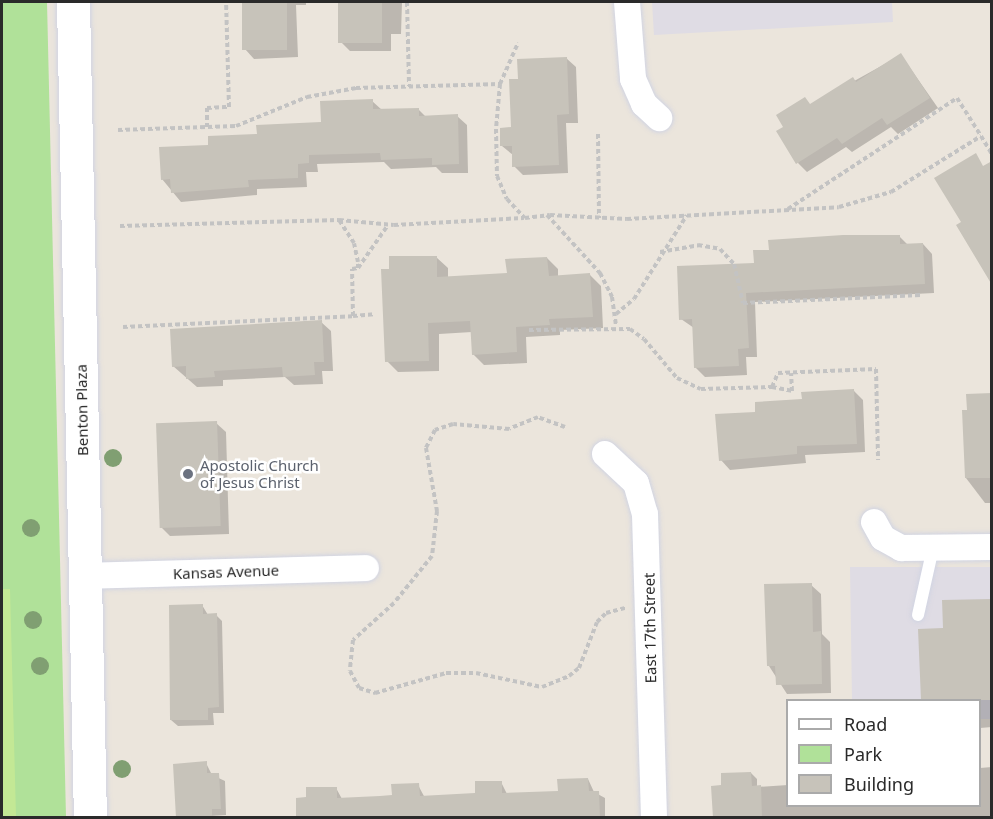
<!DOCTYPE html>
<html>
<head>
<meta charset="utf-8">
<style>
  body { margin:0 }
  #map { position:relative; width:993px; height:819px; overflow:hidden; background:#ebe5dc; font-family:"Noto Sans",sans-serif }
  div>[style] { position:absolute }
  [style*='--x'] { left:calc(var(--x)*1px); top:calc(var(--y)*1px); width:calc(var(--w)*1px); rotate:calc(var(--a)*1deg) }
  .industrial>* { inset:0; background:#dfdce4 }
  .green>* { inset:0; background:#b0e199 }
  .pitch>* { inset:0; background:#c3e895 }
  .shadow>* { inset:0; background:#0003 }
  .building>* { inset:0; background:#c7c3ba; transform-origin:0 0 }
  .path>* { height:4px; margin-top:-2px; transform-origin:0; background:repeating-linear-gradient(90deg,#c3c3c3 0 4.5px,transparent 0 7.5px) }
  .roads { filter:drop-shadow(0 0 2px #d1d4e2) drop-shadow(0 0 2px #d1d4e2) }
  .lane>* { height:12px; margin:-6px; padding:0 6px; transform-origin:6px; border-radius:6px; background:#fff }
  .street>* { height:26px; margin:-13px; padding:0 13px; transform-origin:13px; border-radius:13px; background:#fff }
  .secondary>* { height:33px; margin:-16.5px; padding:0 16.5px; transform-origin:16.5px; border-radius:16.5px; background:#fff }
  .trees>* { width:18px; height:18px; margin:-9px; border-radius:50%; background:#809f72 }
  .dots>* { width:16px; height:16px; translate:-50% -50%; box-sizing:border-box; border:3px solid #fff; border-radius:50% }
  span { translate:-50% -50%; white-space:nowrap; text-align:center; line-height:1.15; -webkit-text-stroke:5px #fff; paint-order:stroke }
  .street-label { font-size:15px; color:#2a2a2a }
  .worship-label { font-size:15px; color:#5b616d }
  .left { translate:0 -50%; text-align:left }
  .frame { position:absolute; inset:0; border:3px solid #2a2a2a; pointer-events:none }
  .legend { position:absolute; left:786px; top:699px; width:195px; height:108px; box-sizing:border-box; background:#fff; border:2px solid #aaa; margin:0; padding:8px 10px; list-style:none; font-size:18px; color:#2a2a2a }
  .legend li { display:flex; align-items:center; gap:12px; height:30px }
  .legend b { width:30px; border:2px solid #aaa }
</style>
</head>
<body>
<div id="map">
  <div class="industrial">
    <i style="clip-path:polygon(652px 2px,892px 2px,893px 22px,654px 35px)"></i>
    <i style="clip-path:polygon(850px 567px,991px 567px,991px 719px,980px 719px,980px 700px,852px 700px)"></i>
  </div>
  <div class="green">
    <i style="clip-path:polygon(2px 2px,47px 2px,66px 817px,2px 818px)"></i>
  </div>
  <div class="pitch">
    <i style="clip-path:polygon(2px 589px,10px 589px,16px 817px,2px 817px)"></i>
  </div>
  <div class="shadow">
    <i style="clip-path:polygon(244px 2px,306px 2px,306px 5px,296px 5px,298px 57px,254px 59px,245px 49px)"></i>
    <i style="clip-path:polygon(340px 2px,402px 2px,401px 34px,391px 34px,391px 51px,350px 51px,341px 42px)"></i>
    <i style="clip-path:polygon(901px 55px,938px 108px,898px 134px,891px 127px,852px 152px,846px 147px,807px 172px,798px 163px,811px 105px)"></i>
    <i style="clip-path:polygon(566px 58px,576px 67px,578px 123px,566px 123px,568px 173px,523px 175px,514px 166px,513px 155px,502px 146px,513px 129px,519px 80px)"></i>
    <i style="clip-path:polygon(372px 101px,382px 110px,418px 109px,426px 117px,457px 116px,467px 125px,468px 173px,442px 173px,436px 167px,391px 169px,384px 162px,317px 164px,318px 172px,306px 172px,307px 187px,257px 189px,257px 195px,181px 202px,162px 179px,210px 146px,322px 123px)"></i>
    <i style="clip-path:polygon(899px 236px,908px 245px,923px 244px,932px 254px,934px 293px,755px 302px,757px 357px,746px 357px,747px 375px,705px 377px,695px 367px,694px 328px,681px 319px,756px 264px)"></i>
    <i style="clip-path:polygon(436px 257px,448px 268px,448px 278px,508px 275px,547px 258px,558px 269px,558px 277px,590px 275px,601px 286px,603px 328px,560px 330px,560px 335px,526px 337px,527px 363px,484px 365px,473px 354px,472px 332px,439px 334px,439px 371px,398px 372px,387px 361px)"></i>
    <i style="clip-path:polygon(321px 322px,331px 331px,333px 371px,322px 371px,323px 384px,294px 385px,285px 377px,223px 380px,223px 386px,197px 387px,173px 366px)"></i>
    <i style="clip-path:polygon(854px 391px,863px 400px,865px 452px,805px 455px,806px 463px,730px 470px,721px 460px,757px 413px)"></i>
    <i style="clip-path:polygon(992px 395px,992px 503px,985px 503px,966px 478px,968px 411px)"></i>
    <i style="clip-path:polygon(216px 423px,226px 432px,229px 534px,170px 536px,161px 527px)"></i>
    <i style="clip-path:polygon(811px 585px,821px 594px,822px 634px,830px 642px,831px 693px,787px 694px,769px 666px)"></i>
    <i style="clip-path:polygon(992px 601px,992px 727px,980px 728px,980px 700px,922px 700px,920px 630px,945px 629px)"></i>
    <i style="clip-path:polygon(202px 605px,208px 615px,216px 615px,222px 621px,224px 713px,213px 713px,214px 725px,178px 726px,171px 720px)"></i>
    <i style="clip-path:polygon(206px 763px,212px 775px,225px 781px,226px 815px,177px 818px)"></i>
    <i style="clip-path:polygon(992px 767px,992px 818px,714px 818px,723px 787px,751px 773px,757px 779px,757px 787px,788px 785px,788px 806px,980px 806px,980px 768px)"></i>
    <i style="clip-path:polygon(588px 779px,594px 792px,605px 798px,605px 818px,298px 818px,308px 799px,336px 788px,342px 799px,393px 797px,418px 785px,425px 798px,477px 794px,501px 782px,507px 794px,559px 793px)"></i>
  </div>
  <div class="building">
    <i style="left:242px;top:2px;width:45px;height:48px"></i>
    <i style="left:338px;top:2px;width:44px;height:41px"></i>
    <i style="clip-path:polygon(901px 53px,930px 98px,887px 125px,882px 118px,842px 144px,837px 138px,796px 164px,776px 131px,783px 127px,776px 115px,805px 97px,810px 104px,853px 77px,856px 82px)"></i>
    <i style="clip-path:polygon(567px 57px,569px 114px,557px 115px,559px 165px,512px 167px,512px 146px,500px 146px,500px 128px,511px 127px,509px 79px,518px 79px,517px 59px)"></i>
    <i style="clip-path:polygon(373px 99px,373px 109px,419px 108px,419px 116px,458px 114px,459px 164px,432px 165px,432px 158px,381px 160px,380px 153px,309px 155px,309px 163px,298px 164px,298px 178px,248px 180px,249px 187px,171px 193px,170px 179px,161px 180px,159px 147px,208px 145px,208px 136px,257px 134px,256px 125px,321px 122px,320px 101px)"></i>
    <i style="clip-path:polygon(976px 153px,983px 166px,992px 161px,992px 285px,956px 225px,961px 222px,934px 178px)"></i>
    <i style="clip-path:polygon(843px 235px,900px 235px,900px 244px,923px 243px,925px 284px,746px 293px,749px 348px,738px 349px,739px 366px,694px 368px,692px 319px,679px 320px,677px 266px,754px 263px,753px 250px,769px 250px,768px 240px)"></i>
    <i style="clip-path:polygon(389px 256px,437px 256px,437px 277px,507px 273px,505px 259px,547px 257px,549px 276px,590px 273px,593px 317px,549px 319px,550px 325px,516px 327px,517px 352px,472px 355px,470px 321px,428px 323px,429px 361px,385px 362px,381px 269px,389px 269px)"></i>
    <i style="clip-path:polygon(322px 320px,324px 362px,314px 362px,315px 375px,283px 377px,282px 367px,214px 371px,215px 377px,186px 379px,186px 366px,172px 367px,170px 329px)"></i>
    <i style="clip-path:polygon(854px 389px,857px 444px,797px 446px,797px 454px,719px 461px,715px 414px,755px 412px,755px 402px,802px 399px,801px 392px)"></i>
    <i style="clip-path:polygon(992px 393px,992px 478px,965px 478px,962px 410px,967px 410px,966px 394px)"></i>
    <i style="left:217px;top:421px;width:105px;height:61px;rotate:88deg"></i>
    <i style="clip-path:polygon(812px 583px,813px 632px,821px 631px,822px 684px,776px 685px,775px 666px,767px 666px,764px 584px)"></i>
    <i style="clip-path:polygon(992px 599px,992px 700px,921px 700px,918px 629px,943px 628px,942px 600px)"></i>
    <i style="clip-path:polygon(203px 604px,203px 614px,217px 613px,219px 707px,208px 708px,208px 720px,170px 720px,169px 605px)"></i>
    <i style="clip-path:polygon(207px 761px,207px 773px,219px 773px,221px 809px,212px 809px,212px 818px,176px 818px,173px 764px)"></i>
    <i style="clip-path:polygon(751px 772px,752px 786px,761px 785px,762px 818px,713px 818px,711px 786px,721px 785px,721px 773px)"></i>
    <i style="clip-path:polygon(588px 778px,589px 791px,599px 791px,600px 818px,296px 818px,296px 798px,306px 797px,306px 787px,337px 787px,337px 798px,380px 796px,392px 795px,391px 784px,419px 783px,420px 796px,475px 793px,475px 781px,502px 781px,502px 793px,558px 791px,557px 779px)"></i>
  </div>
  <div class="path">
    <i style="--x:407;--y:2;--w:84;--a:88.6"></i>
    <i style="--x:500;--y:84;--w:45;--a:-66.3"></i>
    <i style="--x:207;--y:127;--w:19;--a:-90"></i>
    <i style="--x:207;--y:108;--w:22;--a:-3"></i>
    <i style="--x:229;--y:107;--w:105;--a:-91.6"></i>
    <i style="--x:118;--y:130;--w:118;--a:-1.9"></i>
    <i style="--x:236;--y:126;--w:77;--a:-22.2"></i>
    <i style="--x:307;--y:97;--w:50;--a:-10.4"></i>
    <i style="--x:356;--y:88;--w:144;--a:-1.6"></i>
    <i style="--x:500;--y:84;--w:45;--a:95.1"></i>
    <i style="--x:496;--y:129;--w:47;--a:88.8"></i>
    <i style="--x:497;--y:176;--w:25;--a:67"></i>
    <i style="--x:507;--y:199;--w:26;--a:47"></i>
    <i style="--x:525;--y:218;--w:25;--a:-7"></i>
    <i style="--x:550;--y:215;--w:77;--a:3"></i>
    <i style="--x:627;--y:219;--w:212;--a:-3.2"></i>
    <i style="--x:839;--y:207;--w:54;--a:-16.1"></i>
    <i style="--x:891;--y:192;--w:106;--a:-31.9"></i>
    <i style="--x:981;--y:136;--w:21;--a:59"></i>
    <i style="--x:598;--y:134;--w:84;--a:89.3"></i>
    <i style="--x:788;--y:209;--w:202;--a:-33.3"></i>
    <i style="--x:957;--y:98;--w:45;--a:57.7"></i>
    <i style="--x:547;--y:215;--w:79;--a:47.6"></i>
    <i style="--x:600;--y:273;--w:27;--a:63"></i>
    <i style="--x:612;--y:297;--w:30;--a:82"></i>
    <i style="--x:120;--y:226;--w:219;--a:-1.6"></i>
    <i style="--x:339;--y:220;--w:55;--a:5.2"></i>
    <i style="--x:394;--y:225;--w:130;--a:-3.1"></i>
    <i style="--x:660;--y:252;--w:39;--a:-10"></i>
    <i style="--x:698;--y:245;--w:22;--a:10"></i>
    <i style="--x:720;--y:249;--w:21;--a:47"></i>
    <i style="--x:734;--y:264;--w:40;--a:77"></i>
    <i style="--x:743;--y:303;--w:178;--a:-2.6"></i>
    <i style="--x:358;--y:268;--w:52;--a:-55.1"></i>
    <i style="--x:616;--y:314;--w:23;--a:-40"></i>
    <i style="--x:634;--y:299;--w:99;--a:-57.8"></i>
    <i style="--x:353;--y:316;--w:21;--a:-5"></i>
    <i style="--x:123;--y:327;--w:230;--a:-2.7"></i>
    <i style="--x:353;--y:316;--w:47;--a:-91.2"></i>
    <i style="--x:352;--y:269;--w:6;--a:-9"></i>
    <i style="--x:358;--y:268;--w:6;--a:-90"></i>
    <i style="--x:358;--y:262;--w:19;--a:-102"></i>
    <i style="--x:354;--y:243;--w:27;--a:-123"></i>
    <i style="--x:529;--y:330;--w:101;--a:-0.6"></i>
    <i style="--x:630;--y:329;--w:17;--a:36"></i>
    <i style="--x:644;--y:339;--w:51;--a:49.8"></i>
    <i style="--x:677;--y:378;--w:26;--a:25"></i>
    <i style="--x:701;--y:389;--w:71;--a:-1.6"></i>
    <i style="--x:772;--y:387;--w:15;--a:-67"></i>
    <i style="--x:778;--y:373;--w:98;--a:-2.3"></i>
    <i style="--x:876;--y:369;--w:91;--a:88.7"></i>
    <i style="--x:772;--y:387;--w:20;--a:11"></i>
    <i style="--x:792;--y:391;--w:18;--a:-93"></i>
    <i style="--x:565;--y:427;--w:29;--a:-160"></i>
    <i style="--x:538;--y:417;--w:31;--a:158"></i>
    <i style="--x:509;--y:429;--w:56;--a:-174.9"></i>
    <i style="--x:453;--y:424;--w:19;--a:162"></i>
    <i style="--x:435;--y:430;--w:20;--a:117"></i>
    <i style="--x:426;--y:448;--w:64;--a:80.1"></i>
    <i style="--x:437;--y:511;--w:45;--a:96.3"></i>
    <i style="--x:432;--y:556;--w:60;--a:129"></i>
    <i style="--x:394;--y:603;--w:55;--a:137.9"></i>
    <i style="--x:353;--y:640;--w:31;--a:96"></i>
    <i style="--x:350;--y:671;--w:19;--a:62"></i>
    <i style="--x:359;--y:688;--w:17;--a:17"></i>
    <i style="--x:375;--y:693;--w:74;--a:-15.7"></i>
    <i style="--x:446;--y:673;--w:30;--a:0"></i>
    <i style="--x:476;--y:673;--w:67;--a:12"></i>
    <i style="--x:542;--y:687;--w:29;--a:-22"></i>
    <i style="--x:569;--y:676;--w:13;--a:-39"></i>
    <i style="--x:579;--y:668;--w:49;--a:-68.6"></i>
    <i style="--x:597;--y:622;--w:13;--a:-45"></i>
    <i style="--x:606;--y:613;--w:20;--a:-15"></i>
  </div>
  <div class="roads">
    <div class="lane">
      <i style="--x:918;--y:615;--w:69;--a:-77.4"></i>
    </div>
    <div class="street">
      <i style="--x:627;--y:2;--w:77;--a:85.5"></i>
      <i style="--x:633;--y:79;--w:27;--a:66"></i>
      <i style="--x:644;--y:104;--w:21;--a:43"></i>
      <i style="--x:605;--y:454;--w:42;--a:43.1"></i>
      <i style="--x:636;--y:483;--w:32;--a:74"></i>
      <i style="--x:645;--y:514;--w:304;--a:88.3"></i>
      <i style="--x:874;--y:522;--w:18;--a:61"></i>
      <i style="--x:883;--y:538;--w:21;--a:29"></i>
      <i style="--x:901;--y:548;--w:91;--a:-0.6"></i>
      <i style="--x:85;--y:576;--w:281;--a:-1.6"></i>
    </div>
    <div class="secondary">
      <i style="--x:73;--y:2;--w:816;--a:88.81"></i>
    </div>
  </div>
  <div class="trees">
    <i style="left:113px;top:458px"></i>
    <i style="left:31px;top:528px"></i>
    <i style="left:33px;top:620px"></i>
    <i style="left:40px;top:666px"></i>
    <i style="left:122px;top:769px"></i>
  </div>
  <div class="dots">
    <i style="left:188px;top:474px;background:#6b7280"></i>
  </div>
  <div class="street-label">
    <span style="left:82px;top:410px;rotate:-91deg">Benton Plaza</span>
    <span style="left:226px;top:572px;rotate:-2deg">Kansas Avenue</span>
    <span style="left:650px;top:628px;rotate:-91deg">East 17th Street</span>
  </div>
  <div class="worship-label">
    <span class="left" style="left:200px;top:474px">Apostolic Church<br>of Jesus Christ</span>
  </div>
  <div class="frame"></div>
  <ul class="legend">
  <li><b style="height:8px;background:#fff"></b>Road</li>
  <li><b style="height:16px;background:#b0e199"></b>Park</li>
  <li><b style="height:16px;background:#c7c3ba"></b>Building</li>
  </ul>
</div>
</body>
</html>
